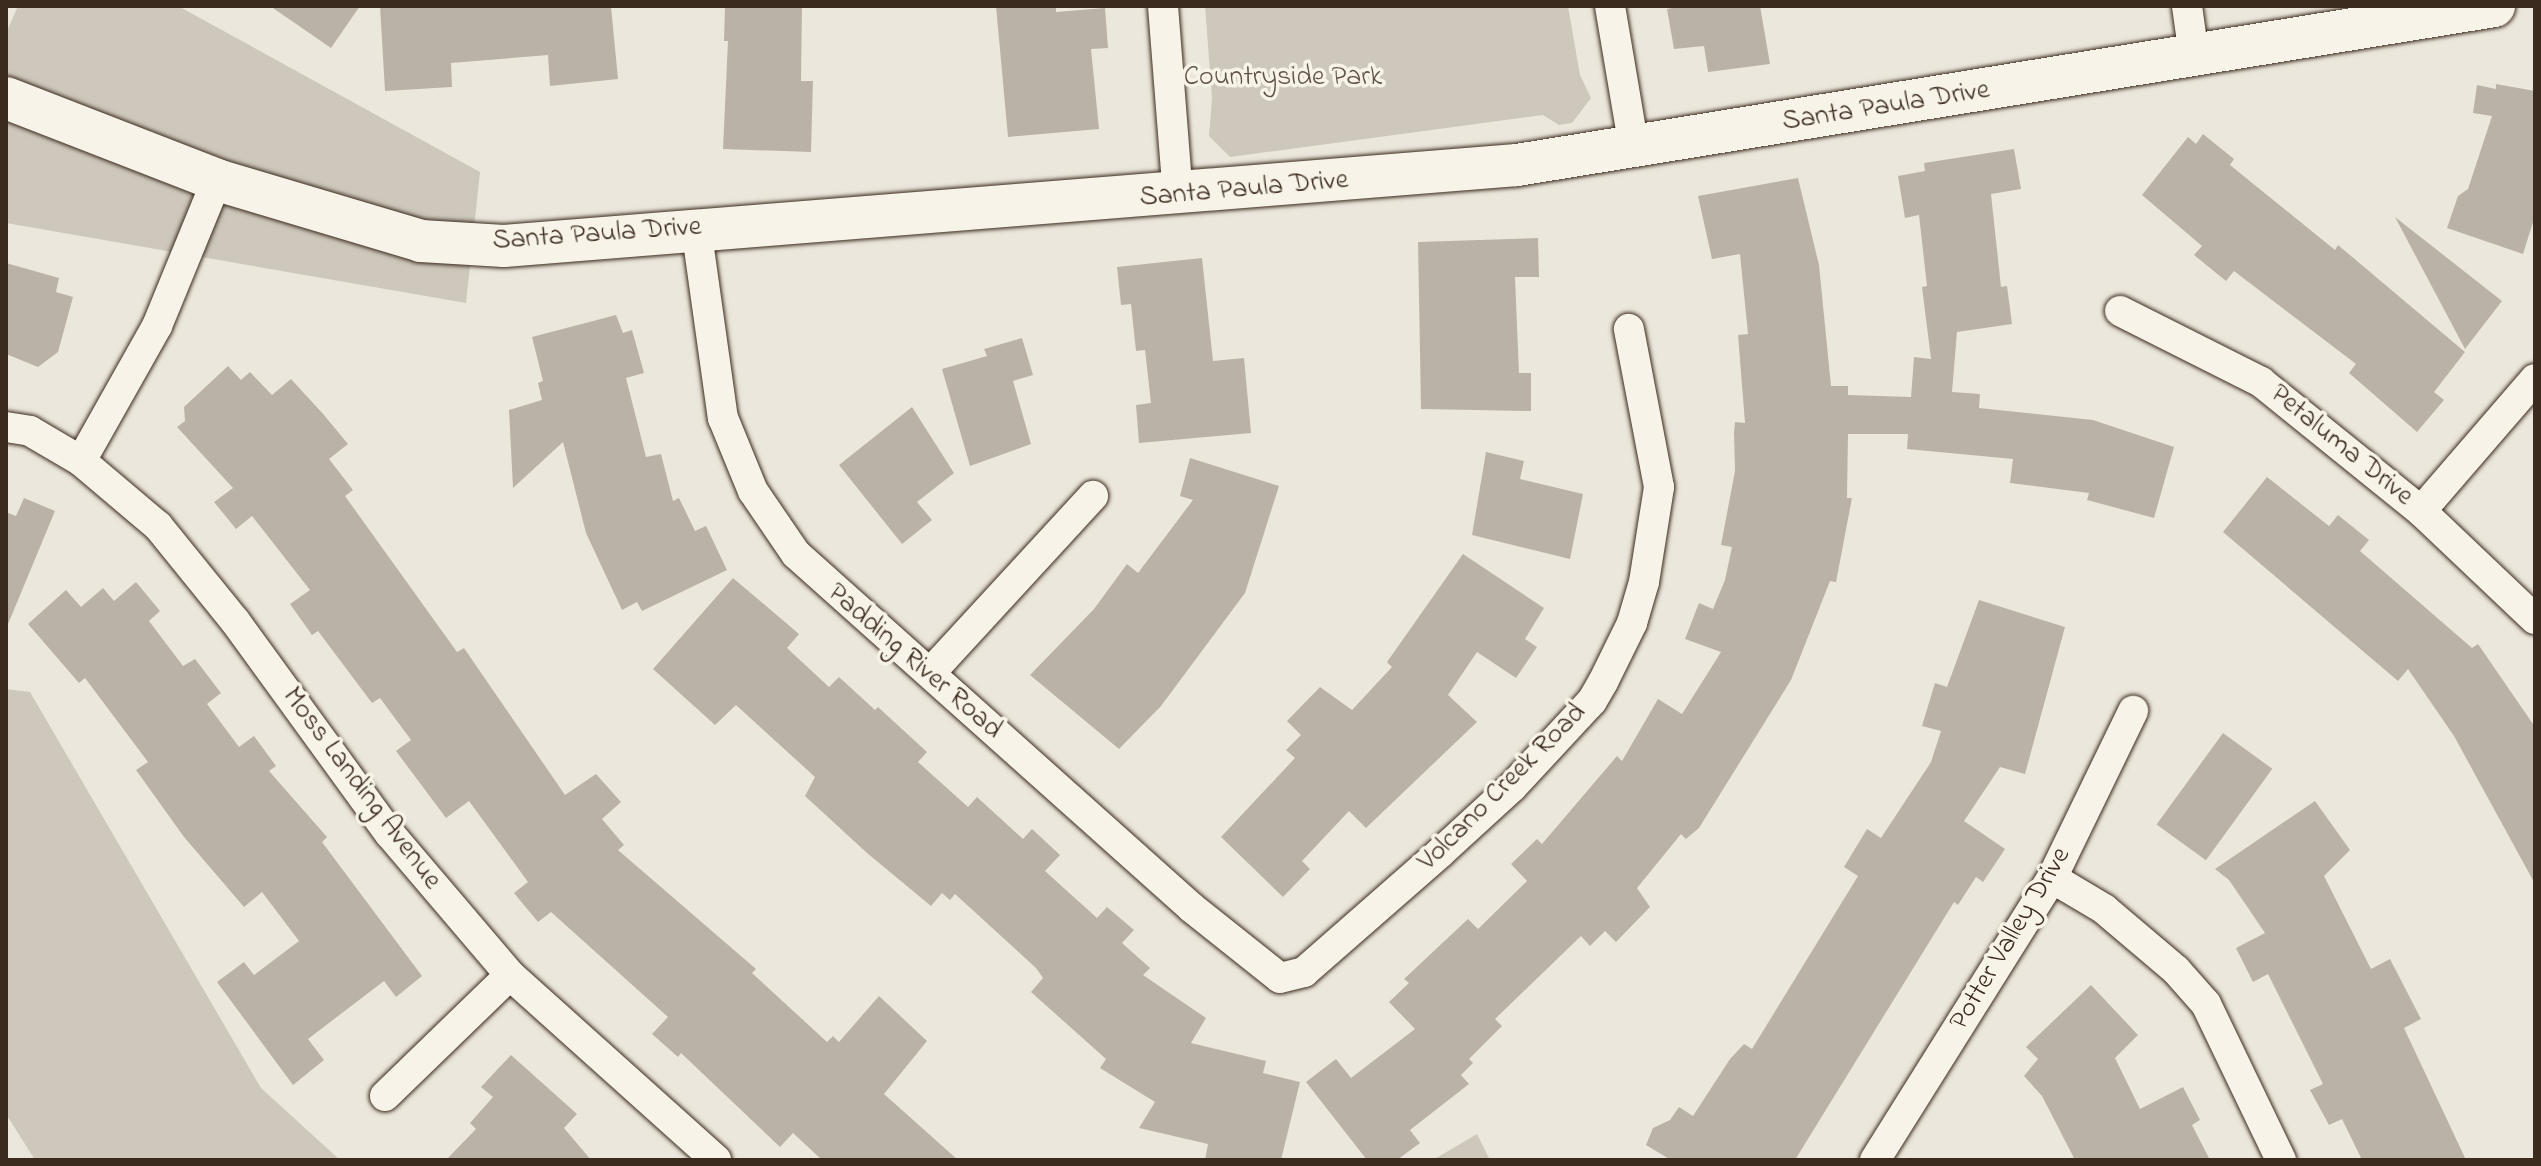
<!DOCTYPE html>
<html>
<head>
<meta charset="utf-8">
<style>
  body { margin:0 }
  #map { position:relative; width:2541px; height:1166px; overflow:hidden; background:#ece7dc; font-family:"Indie Flower",sans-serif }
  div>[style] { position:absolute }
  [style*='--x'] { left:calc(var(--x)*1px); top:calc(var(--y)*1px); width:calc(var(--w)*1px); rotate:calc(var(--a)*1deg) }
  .green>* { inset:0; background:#cec8bc }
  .building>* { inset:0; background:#bab2a7; transform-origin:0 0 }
  .roads { filter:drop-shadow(0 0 2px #3b2a1e) drop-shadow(0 0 2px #3b2a1e) }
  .street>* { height:30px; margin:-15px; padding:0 15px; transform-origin:15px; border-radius:15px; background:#f7f3e8 }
  .secondary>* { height:42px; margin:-21px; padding:0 21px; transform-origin:21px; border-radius:21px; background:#f7f3e8 }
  span { translate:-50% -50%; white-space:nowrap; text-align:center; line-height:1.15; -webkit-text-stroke:7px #f7f3e8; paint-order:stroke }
  .park-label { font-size:28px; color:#605246 }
  .street-label { font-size:28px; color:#3b2a1e }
  .frame { position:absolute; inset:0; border:8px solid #3b2a1e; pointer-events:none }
</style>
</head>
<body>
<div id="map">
  <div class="green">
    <i style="clip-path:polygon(18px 6px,178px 6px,480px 172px,466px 303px,6px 223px,6px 33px)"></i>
    <i style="clip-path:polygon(1205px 6px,1568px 6px,1580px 75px,1591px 98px,1572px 123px,1559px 125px,1543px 115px,1230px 157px,1209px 136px,1212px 98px)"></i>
    <i style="clip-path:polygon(6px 689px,30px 692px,261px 1088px,340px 1160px,35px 1160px,6px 1114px)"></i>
    <i style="clip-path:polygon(1477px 1134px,1490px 1160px,1433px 1160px)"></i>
  </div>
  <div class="building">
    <i style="clip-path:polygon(270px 6px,360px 6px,331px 48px)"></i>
    <i style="clip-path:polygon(380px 6px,611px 6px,618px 79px,550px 86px,548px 55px,451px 63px,452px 87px,385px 91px)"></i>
    <i style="clip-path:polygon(725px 6px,802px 6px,801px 81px,813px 81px,811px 152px,723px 149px,728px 41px,724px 41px)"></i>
    <i style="clip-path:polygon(996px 6px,1056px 6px,1056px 12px,1105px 8px,1108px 48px,1091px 49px,1099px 129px,1008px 137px)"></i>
    <i style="clip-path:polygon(1684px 6px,1760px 6px,1770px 64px,1708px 72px,1704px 46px,1674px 49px,1667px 9px)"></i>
    <i style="clip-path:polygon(2496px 84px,2535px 91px,2535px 216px,2523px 254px,2447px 228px,2458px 196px,2468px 189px,2492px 116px,2473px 113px,2477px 85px,2496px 89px)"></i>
    <i style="clip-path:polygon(2203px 134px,2234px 159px,2230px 165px,2335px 250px,2338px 245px,2465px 352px,2434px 392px,2444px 400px,2417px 432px,2349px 373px,2356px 364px,2234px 271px,2226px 281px,2194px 255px,2202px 246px,2142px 195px,2188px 137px,2196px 144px)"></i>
    <i style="clip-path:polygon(2014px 149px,2021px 189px,1991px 194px,2001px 287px,2007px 286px,2012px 324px,1957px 332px,1952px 392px,1980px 394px,1979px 408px,2093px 420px,2174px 447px,2154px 518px,2087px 500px,2089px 493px,2010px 483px,2013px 459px,1907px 449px,1908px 434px,1848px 434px,1847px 498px,1852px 498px,1836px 582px,1830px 581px,1791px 680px,1699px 828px,1686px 839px,1681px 834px,1637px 888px,1650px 907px,1616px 942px,1605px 931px,1590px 946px,1581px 936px,1495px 1019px,1502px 1026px,1469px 1059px,1473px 1063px,1461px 1075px,1469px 1084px,1410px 1130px,1420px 1143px,1397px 1160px,1367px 1160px,1306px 1082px,1336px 1059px,1351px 1078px,1415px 1029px,1389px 1002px,1409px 983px,1404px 979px,1468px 919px,1478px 929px,1527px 881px,1511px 864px,1537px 839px,1542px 844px,1617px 756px,1622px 761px,1658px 699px,1682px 714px,1721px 652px,1685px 639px,1699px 603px,1713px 609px,1725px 580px,1732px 547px,1721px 545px,1735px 471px,1734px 432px,1735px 422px,1745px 423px,1738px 335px,1748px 334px,1740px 254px,1712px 259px,1698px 196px,1798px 178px,1819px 265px,1831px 386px,1848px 386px,1848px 395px,1911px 397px,1914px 357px,1931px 359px,1922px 287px,1927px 286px,1919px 215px,1905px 218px,1898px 176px,1925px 171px,1924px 163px)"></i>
    <i style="clip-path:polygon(2395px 217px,2502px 301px,2465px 349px)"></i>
    <i style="clip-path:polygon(1538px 238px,1539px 277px,1515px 277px,1519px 373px,1531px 373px,1531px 411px,1421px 409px,1418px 242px)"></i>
    <i style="clip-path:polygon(1202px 258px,1213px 361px,1244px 358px,1251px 433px,1139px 443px,1136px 405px,1151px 403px,1145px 350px,1136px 351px,1131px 304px,1121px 305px,1117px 267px)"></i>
    <i style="clip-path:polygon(6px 263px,59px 278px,56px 292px,73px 297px,58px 352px,38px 367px,6px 354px)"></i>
    <i style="clip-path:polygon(616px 315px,623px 333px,632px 330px,644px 373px,626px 378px,646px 457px,661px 454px,673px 501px,679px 498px,695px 531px,706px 526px,727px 570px,642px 611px,637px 602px,622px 610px,586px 533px,563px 442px,513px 488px,509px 410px,542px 400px,538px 383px,543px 381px,532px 337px)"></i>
    <i style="clip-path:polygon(1022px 338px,1033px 375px,1013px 381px,1031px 444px,970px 466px,942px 369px,987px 356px,984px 349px)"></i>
    <i style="clip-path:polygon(228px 366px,241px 380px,250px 372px,272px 395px,291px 379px,324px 415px,348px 444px,329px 459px,353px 490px,345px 496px,457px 652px,464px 648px,565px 795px,596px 774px,621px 802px,602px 819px,624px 845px,618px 850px,756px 969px,752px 973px,827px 1042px,833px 1036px,839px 1042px,879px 996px,927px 1041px,884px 1094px,958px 1160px,822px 1160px,793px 1133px,780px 1147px,681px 1053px,678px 1057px,652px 1034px,668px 1017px,551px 912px,538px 922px,514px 893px,528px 882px,469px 801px,446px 818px,396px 751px,411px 740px,380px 698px,372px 703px,318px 631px,312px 635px,290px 604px,310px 590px,252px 516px,236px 529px,214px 502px,233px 488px,177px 427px,185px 421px,184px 407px)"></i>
    <i style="clip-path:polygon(912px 407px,954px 473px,917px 502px,932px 520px,902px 544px,839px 465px)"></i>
    <i style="clip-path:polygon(1486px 452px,1524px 461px,1520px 479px,1583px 494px,1570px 559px,1472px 535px)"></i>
    <i style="clip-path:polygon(1190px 458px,1279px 486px,1245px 593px,1161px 706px,1119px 749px,1030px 675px,1094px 609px,1127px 564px,1138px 573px,1193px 500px,1180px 496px)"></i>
    <i style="clip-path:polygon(2267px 477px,2329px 526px,2338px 515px,2369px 540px,2360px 551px,2472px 648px,2478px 644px,2535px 727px,2535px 884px,2454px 736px,2408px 669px,2398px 681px,2223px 532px)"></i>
    <i style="clip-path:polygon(24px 498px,55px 511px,6px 629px,6px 512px,16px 516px)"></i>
    <i style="clip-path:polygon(1463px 554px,1544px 608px,1525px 639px,1537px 647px,1516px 678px,1477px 652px,1448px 695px,1477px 722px,1366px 828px,1349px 811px,1302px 861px,1310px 869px,1283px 897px,1221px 837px,1295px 758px,1286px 750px,1301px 735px,1287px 721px,1320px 687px,1352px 710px,1392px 667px,1387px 662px)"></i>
    <i style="clip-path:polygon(733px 578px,799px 634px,787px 648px,829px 687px,839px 677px,875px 710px,878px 707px,927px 752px,918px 762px,968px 807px,977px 797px,1023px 839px,1032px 829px,1060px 855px,1045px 871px,1097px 918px,1107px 907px,1134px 930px,1122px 943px,1150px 968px,1143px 975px,1206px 1018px,1191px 1043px,1266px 1061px,1263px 1073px,1300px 1082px,1281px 1160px,1205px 1160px,1208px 1144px,1139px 1128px,1155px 1102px,1100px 1068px,1106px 1059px,1031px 992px,1043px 978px,1036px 968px,955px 894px,950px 900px,942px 893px,931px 906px,867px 853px,805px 796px,815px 777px,736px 705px,715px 725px,653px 669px)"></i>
    <i style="clip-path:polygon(136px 582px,160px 611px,149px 621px,183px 666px,195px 659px,221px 693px,207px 704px,239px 747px,254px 736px,276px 766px,269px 771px,327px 837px,322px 842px,422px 976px,396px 997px,384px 981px,308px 1039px,324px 1060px,293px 1085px,217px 982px,244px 962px,254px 975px,299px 941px,262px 892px,244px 907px,184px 837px,136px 770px,148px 762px,85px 678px,79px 683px,28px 624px,66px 590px,81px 607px,103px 588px,114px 601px)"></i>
    <i style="clip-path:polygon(1979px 600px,2065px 627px,2025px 774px,2000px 767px,1964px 821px,2005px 849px,1983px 882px,1976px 877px,1958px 905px,1954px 902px,1795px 1160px,1671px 1160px,1646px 1145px,1653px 1128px,1670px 1120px,1679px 1107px,1693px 1116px,1730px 1059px,1744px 1044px,1752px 1049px,1858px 876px,1844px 867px,1867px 829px,1881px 838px,1931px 762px,1941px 731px,1922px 726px,1935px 683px,1947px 687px)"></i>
    <i style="left:2223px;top:733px;width:61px;height:113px;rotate:36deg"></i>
    <i style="clip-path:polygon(2315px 801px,2350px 850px,2324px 876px,2371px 969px,2390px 959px,2421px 1019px,2404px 1028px,2466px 1160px,2362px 1160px,2342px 1119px,2329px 1125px,2310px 1090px,2323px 1084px,2268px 974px,2253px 982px,2236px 948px,2265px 933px,2229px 880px,2215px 869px)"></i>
    <i style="clip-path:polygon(2091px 985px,2138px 1035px,2115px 1058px,2140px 1109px,2183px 1087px,2200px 1120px,2192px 1125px,2210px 1160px,2075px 1160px,2042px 1096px,2024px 1076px,2038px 1059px,2026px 1047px)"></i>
    <i style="clip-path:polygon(511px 1055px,577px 1114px,564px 1128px,591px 1160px,446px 1160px,476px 1129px,470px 1123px,493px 1097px,481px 1087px)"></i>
  </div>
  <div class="roads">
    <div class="street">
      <i style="--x:1163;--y:6;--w:190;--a:85.5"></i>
      <i style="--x:1610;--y:6;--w:144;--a:80.4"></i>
      <i style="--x:2187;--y:6;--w:50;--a:82"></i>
      <i style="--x:696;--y:227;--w:193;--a:82"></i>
      <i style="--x:723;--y:418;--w:79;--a:67.7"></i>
      <i style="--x:753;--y:491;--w:76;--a:55.7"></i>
      <i style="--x:796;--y:554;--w:531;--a:41.79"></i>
      <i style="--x:1192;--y:908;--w:112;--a:38.5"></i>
      <i style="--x:1280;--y:978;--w:25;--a:-14"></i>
      <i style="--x:1304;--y:972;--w:182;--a:-41.2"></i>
      <i style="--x:1441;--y:852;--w:96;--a:-42.5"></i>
      <i style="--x:1512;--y:787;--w:117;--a:-47.1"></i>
      <i style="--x:1592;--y:701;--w:22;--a:-60"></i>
      <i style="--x:1603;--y:682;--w:66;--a:-63.8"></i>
      <i style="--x:1632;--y:623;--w:43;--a:-73.7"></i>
      <i style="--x:1644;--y:582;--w:96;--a:-81"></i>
      <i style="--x:1659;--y:487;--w:161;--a:-100.8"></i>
      <i style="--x:2120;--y:311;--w:158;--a:26.7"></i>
      <i style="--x:2261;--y:382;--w:206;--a:38.9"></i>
      <i style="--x:2421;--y:511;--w:157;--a:43.5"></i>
      <i style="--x:6;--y:427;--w:24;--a:9"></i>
      <i style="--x:30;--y:431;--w:59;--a:30.5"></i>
      <i style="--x:81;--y:461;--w:101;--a:40.2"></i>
      <i style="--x:158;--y:526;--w:122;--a:51"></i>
      <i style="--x:235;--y:621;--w:263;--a:54"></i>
      <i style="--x:390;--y:834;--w:185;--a:49.6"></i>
      <i style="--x:510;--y:975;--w:277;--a:41.9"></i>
      <i style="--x:81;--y:461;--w:155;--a:-60.6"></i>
      <i style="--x:157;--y:326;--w:158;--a:-67.7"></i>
      <i style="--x:2421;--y:511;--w:174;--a:-49.2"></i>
      <i style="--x:932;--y:671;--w:238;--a:-47.4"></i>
      <i style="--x:2052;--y:878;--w:61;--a:30.8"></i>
      <i style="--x:2104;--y:909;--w:94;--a:40.3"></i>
      <i style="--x:2176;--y:970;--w:45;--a:48.6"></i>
      <i style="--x:2206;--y:1004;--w:173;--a:64.3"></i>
      <i style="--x:385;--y:1096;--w:174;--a:-44.1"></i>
      <i style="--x:1875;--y:1160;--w:333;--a:-57.9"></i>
      <i style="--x:2052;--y:878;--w:186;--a:-64.1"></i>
    </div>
    <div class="secondary">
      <i style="--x:6;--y:98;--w:226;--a:21.2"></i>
      <i style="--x:217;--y:180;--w:213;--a:16.6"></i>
      <i style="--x:421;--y:241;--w:83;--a:3.4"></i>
      <i style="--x:504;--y:246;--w:1016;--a:-4.57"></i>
      <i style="--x:1517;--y:165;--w:990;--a:-9.24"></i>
    </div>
  </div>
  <div class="park-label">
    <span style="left:1283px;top:78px">Countryside Park</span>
  </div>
  <div class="street-label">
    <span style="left:1886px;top:107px;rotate:-9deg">Santa Paula Drive</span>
    <span style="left:1244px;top:190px;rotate:-5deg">Santa Paula Drive</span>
    <span style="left:597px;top:235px;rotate:-4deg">Santa Paula Drive</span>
    <span style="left:2341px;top:446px;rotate:39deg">Petaluma Drive</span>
    <span style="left:914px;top:662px;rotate:41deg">Padding River Road</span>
    <span style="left:1503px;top:788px;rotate:-45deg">Volcano Creek Road</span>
    <span style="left:361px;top:789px;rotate:53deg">Moss Landing Avenue</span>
    <span style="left:2011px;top:939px;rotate:-59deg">Potter Valley Drive</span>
  </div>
  <div class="frame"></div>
</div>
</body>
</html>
